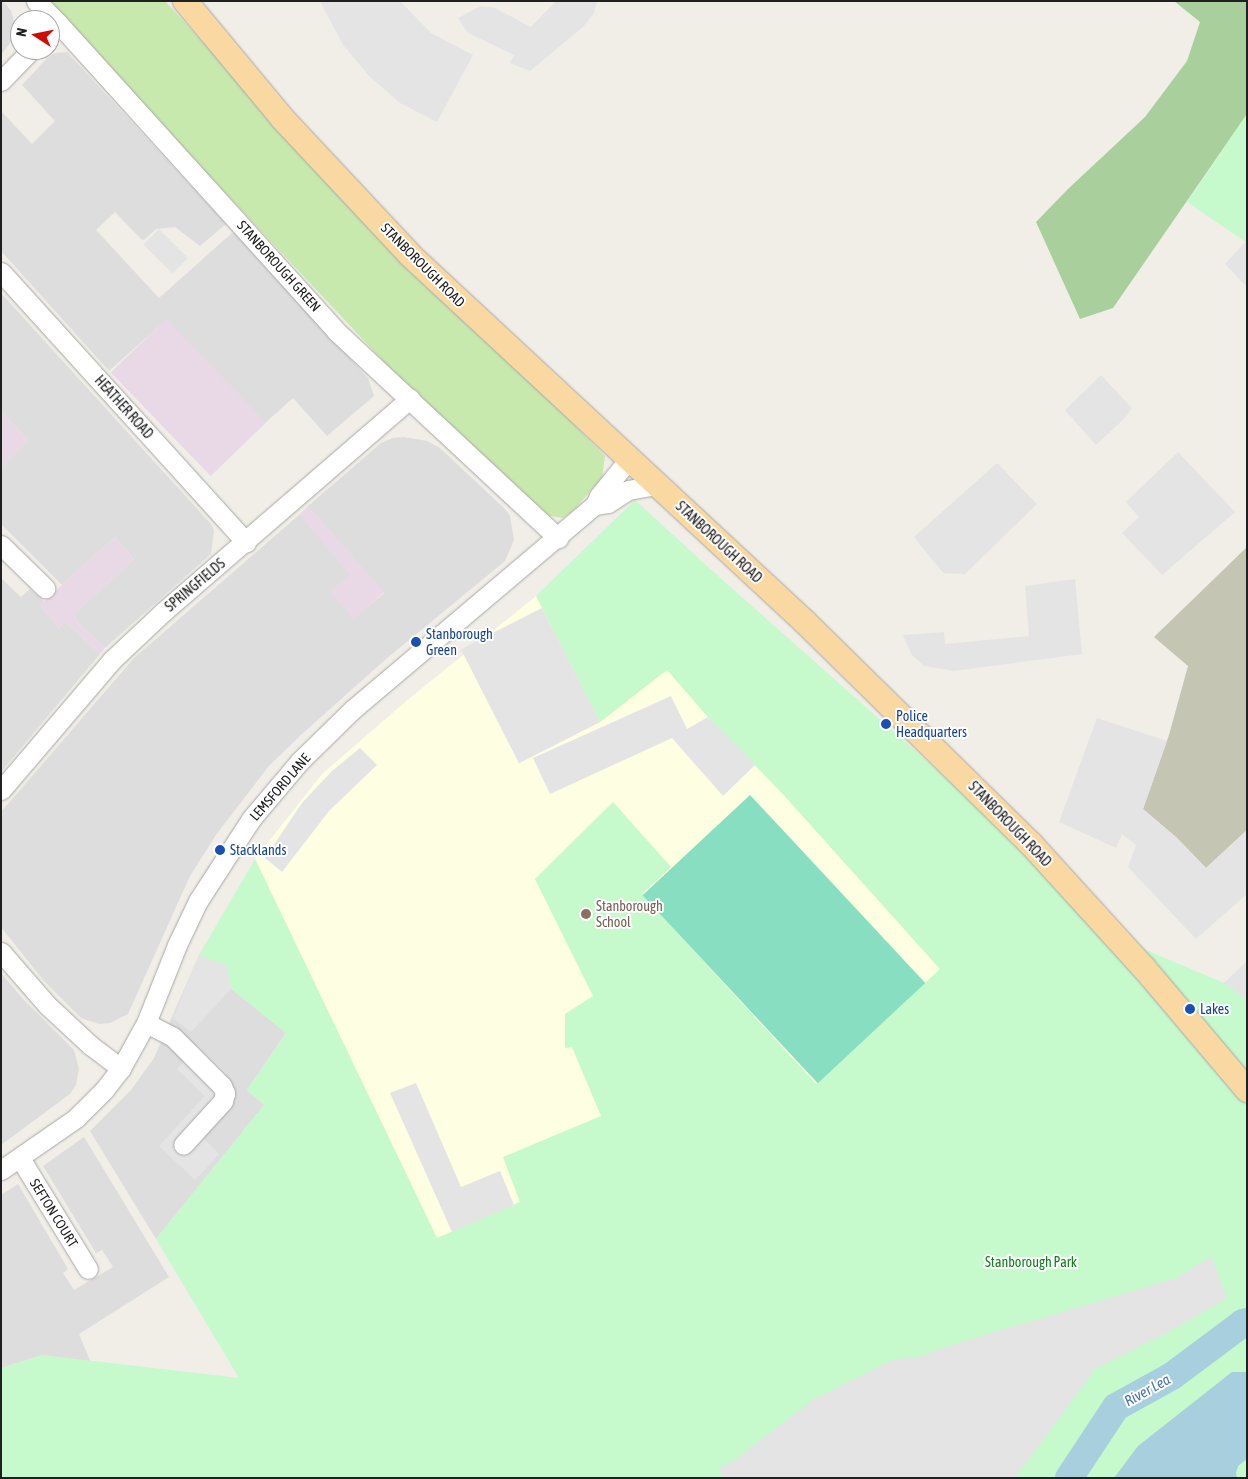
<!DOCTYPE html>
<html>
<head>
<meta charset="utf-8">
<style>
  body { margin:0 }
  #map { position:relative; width:1248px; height:1479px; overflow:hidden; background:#f0eee7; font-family:"Asap Condensed",sans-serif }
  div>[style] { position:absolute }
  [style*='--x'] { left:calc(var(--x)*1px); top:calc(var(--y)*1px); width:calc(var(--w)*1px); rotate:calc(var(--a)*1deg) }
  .residential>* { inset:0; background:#dedddd }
  .industrial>* { inset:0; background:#e9d9e6; transform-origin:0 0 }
  .education>* { inset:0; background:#fdfee2 }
  .construction>* { inset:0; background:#c4c5b2 }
  .grass>* { inset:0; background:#c8e9ae }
  .forest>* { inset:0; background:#a9cf9d }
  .park>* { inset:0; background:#c6f9cc }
  .pitch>* { inset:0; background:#87dec0; transform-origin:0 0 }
  .parking>* { inset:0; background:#e4e4e4; transform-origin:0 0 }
  .water>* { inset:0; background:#a8cfdd }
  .river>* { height:28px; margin:-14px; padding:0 14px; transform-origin:14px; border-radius:14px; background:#a8cfdd }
  .roads { filter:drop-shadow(0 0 1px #a7a7a7) drop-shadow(0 0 1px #a7a7a7) }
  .minor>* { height:19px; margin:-9.5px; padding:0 9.5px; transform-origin:9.5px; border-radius:9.5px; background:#fff }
  .major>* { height:24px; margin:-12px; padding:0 12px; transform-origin:12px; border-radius:12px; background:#fad8a2 }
  .dots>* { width:14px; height:14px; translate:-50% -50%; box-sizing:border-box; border:2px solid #fff; border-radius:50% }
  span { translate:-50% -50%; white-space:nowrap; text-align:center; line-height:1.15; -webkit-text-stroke:4px #fff; paint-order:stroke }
  .street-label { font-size:14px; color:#202020 }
  .transit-label { font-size:14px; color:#164399 }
  .left { translate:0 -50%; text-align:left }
  .education-label { font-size:14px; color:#785e54 }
  .park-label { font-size:14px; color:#0e7f1c }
  .water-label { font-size:15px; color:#4a75a7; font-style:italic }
  .frame { position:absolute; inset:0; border:2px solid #202020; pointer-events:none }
  .north { position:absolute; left:10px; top:10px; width:50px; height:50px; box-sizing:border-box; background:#fff; border:1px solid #a6a6a6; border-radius:50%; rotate:281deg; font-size:14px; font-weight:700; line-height:20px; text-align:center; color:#202020 }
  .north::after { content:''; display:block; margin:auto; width:18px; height:22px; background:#cd0d04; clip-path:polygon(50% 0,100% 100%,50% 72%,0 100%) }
</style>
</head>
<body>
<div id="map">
  <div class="residential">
    <i style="clip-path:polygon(1px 1px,6px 4px,11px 11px,14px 21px,14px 31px,11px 42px,1px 55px)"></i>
    <i style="clip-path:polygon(67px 52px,226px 224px,200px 246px,175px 227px,156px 229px,144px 240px,141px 239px,115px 212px,96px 230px,159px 298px,233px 232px,368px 378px,374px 396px,327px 436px,293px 398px,265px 423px,166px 320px,109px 371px,1px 251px,1px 111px,32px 144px,55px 121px,22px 85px,48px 57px,55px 53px)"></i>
    <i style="clip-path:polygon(1px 293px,211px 524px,214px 530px,211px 554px,105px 648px,77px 622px,74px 614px,134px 559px,115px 537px,62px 585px,1px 524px,1px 467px,28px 440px,1px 412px)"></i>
    <i style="clip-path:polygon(404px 437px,427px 441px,440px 448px,505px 509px,510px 516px,514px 540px,505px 561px,386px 659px,302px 734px,268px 767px,216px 835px,190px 876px,128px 1014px,110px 1023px,99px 1024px,81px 1018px,43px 980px,1px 927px,1px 812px,134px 658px,300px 514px,351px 575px,353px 619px,384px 593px,308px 506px,381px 443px,393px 438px)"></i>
    <i style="clip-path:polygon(1px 578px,21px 597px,30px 589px,44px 601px,40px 606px,59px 628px,64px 623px,69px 625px,100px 654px,1px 772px)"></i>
    <i style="clip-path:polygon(199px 955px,232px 989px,286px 1033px,247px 1090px,264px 1105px,156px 1239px,90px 1131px,131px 1090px,154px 1058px)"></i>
    <i style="clip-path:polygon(1px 973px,23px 999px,74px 1050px,79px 1069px,76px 1085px,70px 1094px,1px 1145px)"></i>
    <i style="clip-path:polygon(84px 1137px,169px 1277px,79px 1334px,91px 1363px,42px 1355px,1px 1368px,1px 1195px,18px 1184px,68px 1269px,63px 1273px,74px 1290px,113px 1267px,102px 1250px,96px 1253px,43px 1166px)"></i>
  </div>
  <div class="industrial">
    <i style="left:166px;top:319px;width:144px;height:77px;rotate:46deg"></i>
    <i style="clip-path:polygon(1px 412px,28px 440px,1px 467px)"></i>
    <i style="clip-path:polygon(308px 506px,384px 592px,354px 619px,330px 592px,350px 575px,300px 514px)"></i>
    <i style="clip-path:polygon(115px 537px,134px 559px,74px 614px,77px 622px,105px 648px,100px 654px,69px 625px,64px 623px,59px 628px,39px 606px)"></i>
  </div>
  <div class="education">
    <i style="clip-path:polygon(536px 596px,600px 722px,667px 669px,708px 717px,781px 792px,987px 1021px,999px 1039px,463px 1293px,255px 859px,322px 774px,405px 702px)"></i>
  </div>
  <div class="construction">
    <i style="clip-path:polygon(1247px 547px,1247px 830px,1206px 868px,1176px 837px,1143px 809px,1169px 735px,1188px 666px,1154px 637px)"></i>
  </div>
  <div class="grass">
    <i style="clip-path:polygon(45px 1px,165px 1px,299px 147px,605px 456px,602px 478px,573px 511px,563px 518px,545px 515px,417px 397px)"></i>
  </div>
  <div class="forest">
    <i style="clip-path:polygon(1174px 1px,1247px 1px,1247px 114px,1113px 308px,1080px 319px,1036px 222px,1068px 189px,1145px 117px,1187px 61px,1200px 22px)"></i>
  </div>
  <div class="park">
    <i style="clip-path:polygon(1247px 114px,1247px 243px,1187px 202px)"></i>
    <i style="clip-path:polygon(635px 500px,708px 567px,1019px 843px,1096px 929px,1224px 983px,1247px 1000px,1247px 1478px,1px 1478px,1px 1368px,42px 1355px,239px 1378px,156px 1239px,264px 1105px,247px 1090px,286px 1033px,231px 989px,226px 966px,199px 955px,255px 859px,437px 1238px,520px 1202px,503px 1157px,601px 1116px,572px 1047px,565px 1048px,565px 1014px,593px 996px,535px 879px,613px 802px,671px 867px,642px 894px,816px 1084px,940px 969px,781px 792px,708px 717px,667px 670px,600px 722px,536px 596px)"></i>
  </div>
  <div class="pitch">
    <i style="left:750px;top:795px;width:257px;height:147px;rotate:47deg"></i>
  </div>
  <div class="parking">
    <i style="clip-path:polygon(320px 1px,400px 1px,431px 33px,473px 55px,437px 122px,400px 103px,370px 77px,343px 45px)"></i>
    <i style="clip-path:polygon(556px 1px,597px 1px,594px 13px,583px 27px,530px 71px,510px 63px,514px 55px,468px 33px,458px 18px,481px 6px,495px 8px,531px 27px)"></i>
    <i style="left:159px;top:229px;width:41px;height:22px;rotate:45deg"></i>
    <i style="clip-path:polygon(1245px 242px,1247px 243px,1247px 287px,1225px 264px)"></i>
    <i style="clip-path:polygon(1101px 375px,1132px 408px,1125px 418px,1096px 445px,1065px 410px)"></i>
    <i style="clip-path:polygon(1178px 452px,1235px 512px,1162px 575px,1122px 533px,1139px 517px,1126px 502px)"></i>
    <i style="clip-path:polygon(997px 463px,1037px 504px,965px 574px,943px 573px,914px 537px)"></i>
    <i style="clip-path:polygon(1075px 579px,1082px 654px,954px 671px,924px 666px,912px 655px,903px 635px,944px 632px,945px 644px,1029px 636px,1025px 586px)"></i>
    <i style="left:542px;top:608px;width:128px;height:91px;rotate:63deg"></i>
    <i style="clip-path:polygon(671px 696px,687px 729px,708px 717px,755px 765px,723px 796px,672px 738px,550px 794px,533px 758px)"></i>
    <i style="clip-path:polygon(1097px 718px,1167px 741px,1143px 809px,1180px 841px,1206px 868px,1247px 830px,1247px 894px,1196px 939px,1128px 867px,1136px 845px,1122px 834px,1116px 848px,1059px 822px)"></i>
    <i style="clip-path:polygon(360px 748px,377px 765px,329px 811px,282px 872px,265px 858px,302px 803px,332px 771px)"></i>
    <i style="clip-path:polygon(199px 955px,227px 966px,231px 989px,191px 1032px,173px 1018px)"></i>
    <i style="clip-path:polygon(1247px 961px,1247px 1000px,1224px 983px)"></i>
    <i style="clip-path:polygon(198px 1046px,227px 1073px,220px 1080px,236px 1096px,200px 1135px,219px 1154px,195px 1180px,159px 1146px,205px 1096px,177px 1069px)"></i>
    <i style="clip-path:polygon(416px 1083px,461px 1187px,500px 1171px,514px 1205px,452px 1232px,390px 1093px)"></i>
    <i style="clip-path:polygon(1211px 1256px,1227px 1298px,1172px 1330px,1095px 1369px,1015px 1478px,725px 1478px,718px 1469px,735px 1460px,814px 1399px,895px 1359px,915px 1358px,961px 1342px,1177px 1278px)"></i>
  </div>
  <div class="water">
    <i style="clip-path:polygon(1232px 1372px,1247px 1372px,1247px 1459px,1238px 1466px,1236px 1473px,1237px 1478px,1114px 1478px,1138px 1446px)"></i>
  </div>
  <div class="river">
    <i style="--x:1069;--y:1478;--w:85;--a:-56.5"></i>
    <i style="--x:1116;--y:1407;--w:64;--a:-29"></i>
    <i style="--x:1172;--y:1376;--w:89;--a:-36.7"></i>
    <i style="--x:1243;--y:1323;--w:4;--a:-14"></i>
  </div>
  <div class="roads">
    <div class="minor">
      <i style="--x:36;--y:1;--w:31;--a:45"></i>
      <i style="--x:58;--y:23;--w:415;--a:47.9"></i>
      <i style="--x:336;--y:331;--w:304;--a:43"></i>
      <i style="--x:1;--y:81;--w:43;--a:-45.9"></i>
      <i style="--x:1;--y:272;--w:365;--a:47.8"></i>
      <i style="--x:595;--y:505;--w:13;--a:-9"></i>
      <i style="--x:608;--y:503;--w:24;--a:-33"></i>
      <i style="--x:628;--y:490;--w:29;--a:-10"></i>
      <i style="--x:1;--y:545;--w:62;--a:44.3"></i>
      <i style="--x:1;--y:790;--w:171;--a:-49.5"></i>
      <i style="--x:112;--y:660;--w:71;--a:-43.3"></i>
      <i style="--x:164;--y:611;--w:325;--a:-40.8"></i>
      <i style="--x:1;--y:952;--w:70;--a:49"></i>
      <i style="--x:47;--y:1005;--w:59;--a:42.9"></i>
      <i style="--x:90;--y:1045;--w:39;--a:37"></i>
      <i style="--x:146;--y:1023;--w:30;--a:27"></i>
      <i style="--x:173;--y:1037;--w:69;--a:45"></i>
      <i style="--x:222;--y:1086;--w:8;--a:67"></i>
      <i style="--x:225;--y:1093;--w:8;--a:104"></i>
      <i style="--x:223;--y:1101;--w:59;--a:132.3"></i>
      <i style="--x:20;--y:1158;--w:130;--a:58.5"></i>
      <i style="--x:1;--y:1170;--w:91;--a:-34.7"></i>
      <i style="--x:76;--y:1118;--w:40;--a:-45"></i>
      <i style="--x:104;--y:1090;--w:28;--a:-52"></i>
      <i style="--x:121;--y:1068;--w:51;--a:-60.9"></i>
      <i style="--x:146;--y:1023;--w:84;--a:-68.3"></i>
      <i style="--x:177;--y:945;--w:49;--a:-64.5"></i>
      <i style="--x:198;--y:901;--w:98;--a:-57.1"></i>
      <i style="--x:251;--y:819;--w:76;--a:-49.8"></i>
      <i style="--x:300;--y:761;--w:73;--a:-44.4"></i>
      <i style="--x:352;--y:710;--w:318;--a:-40.2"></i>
      <i style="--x:595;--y:505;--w:10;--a:-66"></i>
      <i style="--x:599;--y:496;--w:48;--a:-51"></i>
    </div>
    <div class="major">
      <i style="--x:185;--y:1;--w:152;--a:50.3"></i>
      <i style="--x:282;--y:118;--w:187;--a:46.9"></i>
      <i style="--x:410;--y:255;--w:539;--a:42.9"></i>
      <i style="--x:805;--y:622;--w:317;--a:44.5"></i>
      <i style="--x:1031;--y:844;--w:168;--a:47.7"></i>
      <i style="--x:1144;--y:968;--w:160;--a:49.8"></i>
    </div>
  </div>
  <div class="dots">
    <i style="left:416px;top:642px;background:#1a4fb4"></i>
    <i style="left:886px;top:724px;background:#1a4fb4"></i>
    <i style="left:220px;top:850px;background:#1a4fb4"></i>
    <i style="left:586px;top:914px;background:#8d6e63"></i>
    <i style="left:1190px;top:1009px;background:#1a4fb4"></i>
  </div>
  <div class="street-label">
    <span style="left:423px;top:265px;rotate:45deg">STANBOROUGH ROAD</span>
    <span style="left:279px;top:266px;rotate:48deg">STANBOROUGH GREEN</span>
    <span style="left:124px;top:407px;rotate:48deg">HEATHER ROAD</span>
    <span style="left:719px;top:542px;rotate:43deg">STANBOROUGH ROAD</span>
    <span style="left:195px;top:585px;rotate:-40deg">SPRINGFIELDS</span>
    <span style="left:280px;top:787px;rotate:-49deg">LEMSFORD LANE</span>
    <span style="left:1010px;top:824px;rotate:46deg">STANBOROUGH ROAD</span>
    <span style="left:54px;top:1213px;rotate:58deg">SEFTON COURT</span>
  </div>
  <div class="transit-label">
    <span class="left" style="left:426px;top:642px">Stanborough<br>Green</span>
    <span class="left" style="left:896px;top:724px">Police<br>Headquarters</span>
    <span class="left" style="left:230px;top:850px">Stacklands</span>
    <span class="left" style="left:1200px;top:1009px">Lakes</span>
  </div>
  <div class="education-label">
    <span class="left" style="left:596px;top:914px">Stanborough<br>School</span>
  </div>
  <div class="park-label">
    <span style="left:1031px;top:1262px">Stanborough Park</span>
  </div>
  <div class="water-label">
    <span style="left:1147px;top:1390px;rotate:-29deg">River Lea</span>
  </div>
  <div class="frame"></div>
  <div class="north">N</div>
</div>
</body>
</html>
